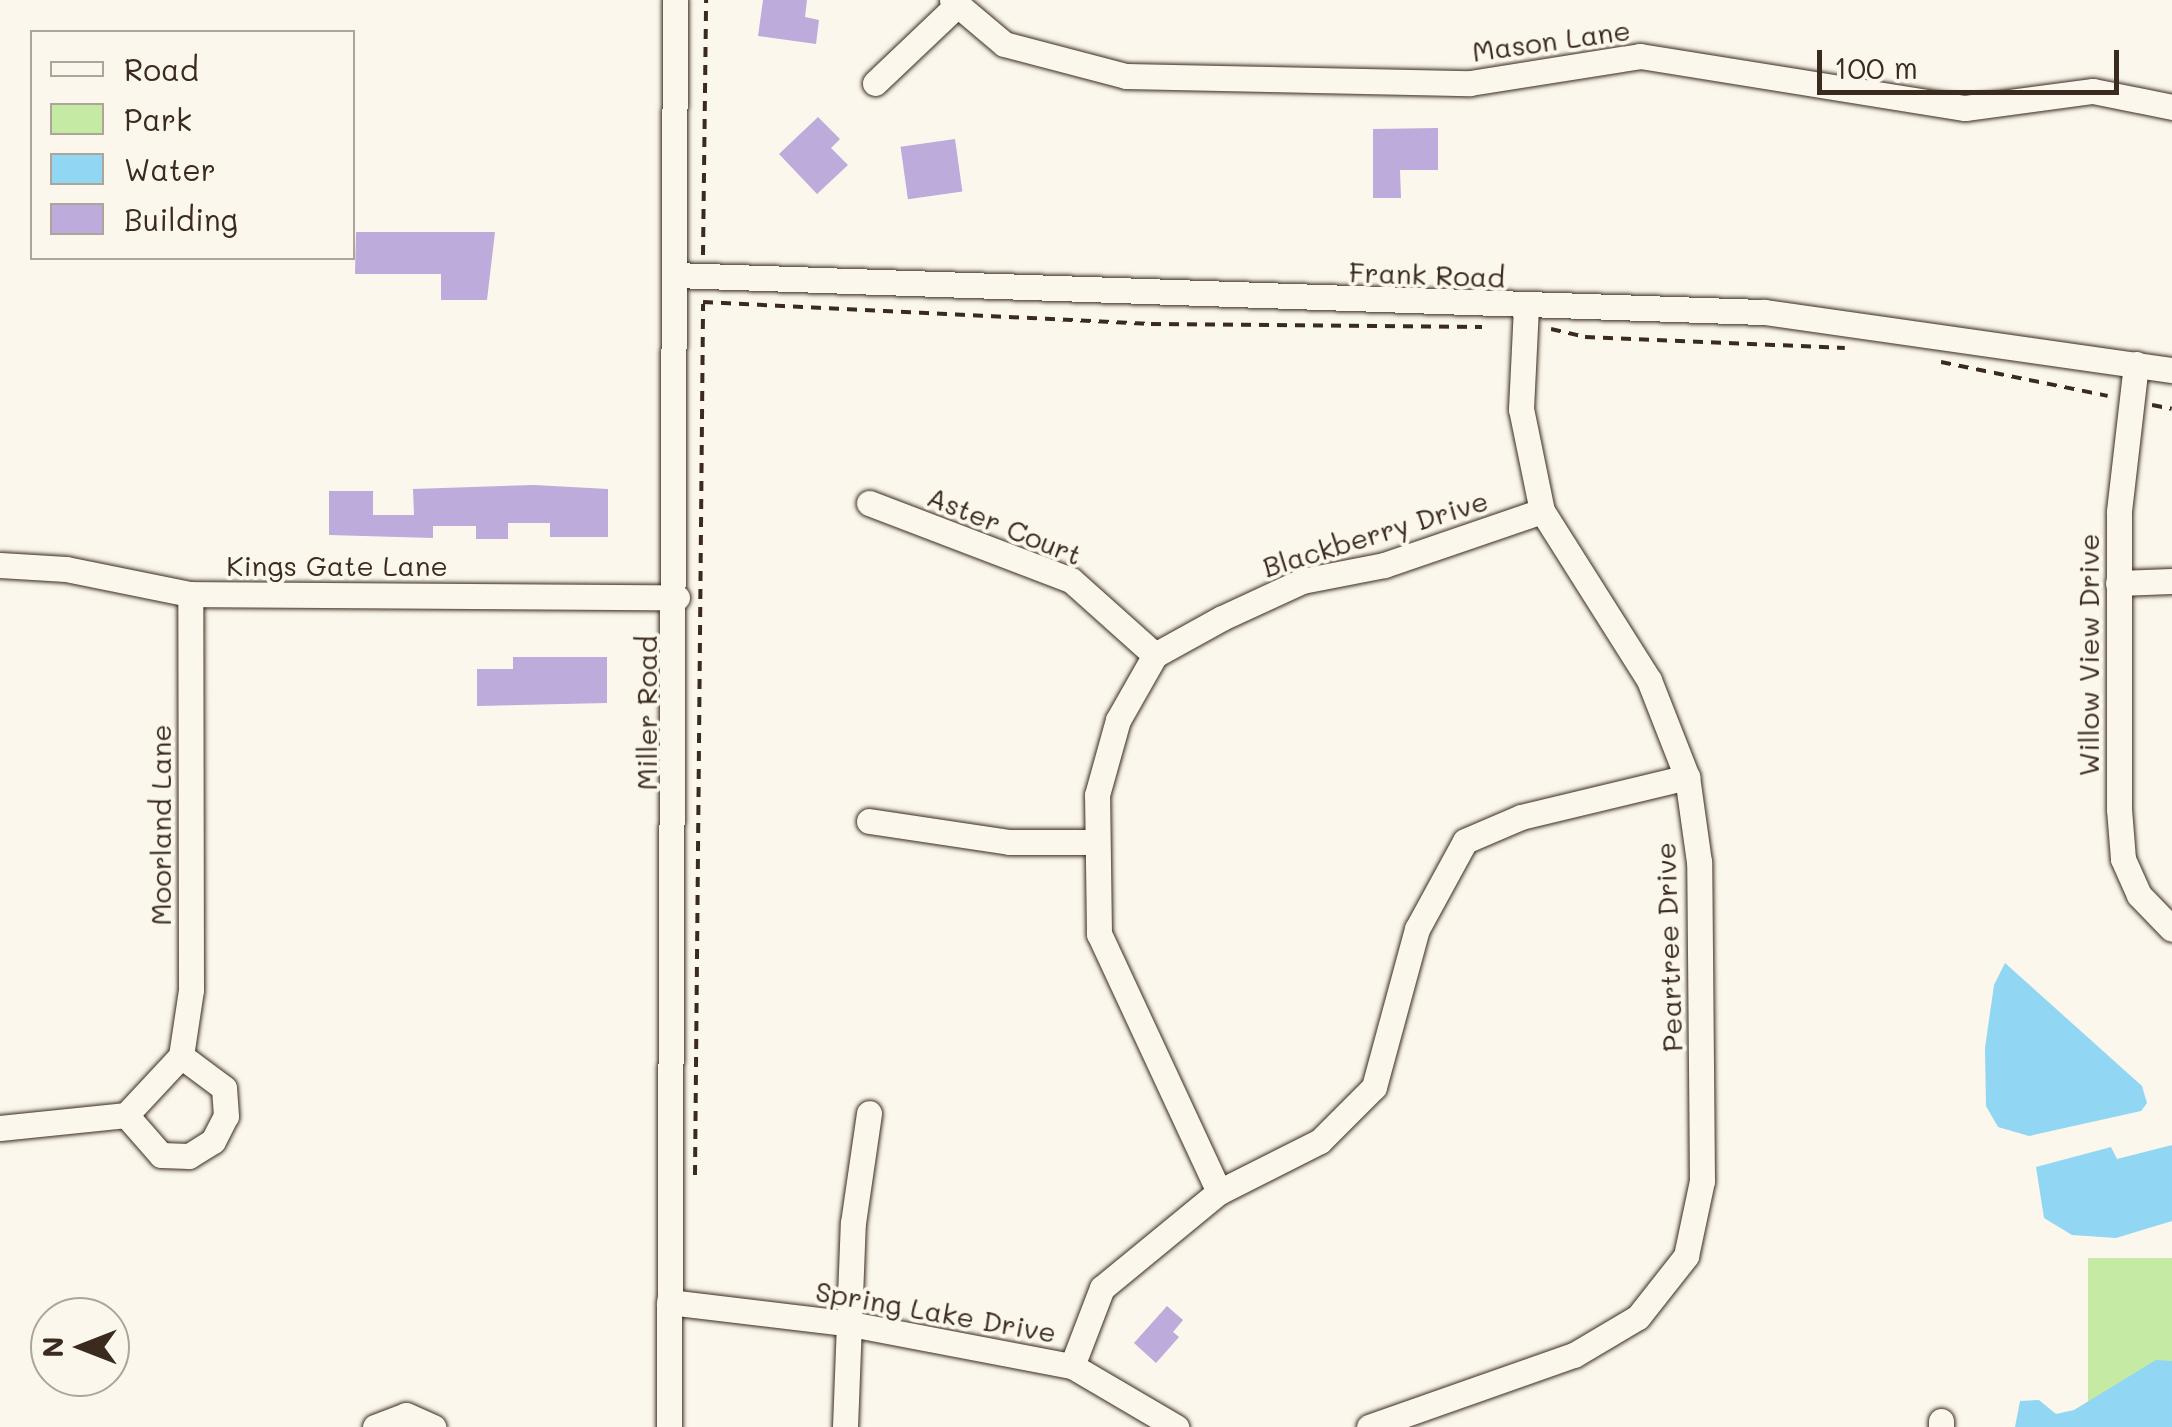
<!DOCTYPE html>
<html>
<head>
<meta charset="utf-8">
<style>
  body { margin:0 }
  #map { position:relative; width:2172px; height:1427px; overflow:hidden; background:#fbf7ec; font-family:Mali,sans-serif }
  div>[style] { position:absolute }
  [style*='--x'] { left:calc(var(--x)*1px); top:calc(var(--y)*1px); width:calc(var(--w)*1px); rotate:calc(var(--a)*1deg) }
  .green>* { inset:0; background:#c5eaa4; transform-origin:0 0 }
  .water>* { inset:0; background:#91d6f3 }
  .building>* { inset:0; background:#bcabdb; transform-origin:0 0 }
  .path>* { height:4px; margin-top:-2px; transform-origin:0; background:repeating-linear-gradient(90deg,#3b2a1e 0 10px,transparent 0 18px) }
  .roads { filter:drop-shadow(0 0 2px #3b2a1e) drop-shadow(0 0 2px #3b2a1e) }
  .minor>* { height:25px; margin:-12.5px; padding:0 12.5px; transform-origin:12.5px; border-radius:12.5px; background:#fbf7ec }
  span { translate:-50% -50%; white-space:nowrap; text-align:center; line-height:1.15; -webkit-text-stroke:8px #fbf7ec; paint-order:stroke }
  .street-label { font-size:28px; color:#3b2a1e }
  .legend { position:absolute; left:30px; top:30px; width:325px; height:230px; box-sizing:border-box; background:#fbf7ec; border:2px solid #aea59a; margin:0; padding:12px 18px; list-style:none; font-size:30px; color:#3b2a1e }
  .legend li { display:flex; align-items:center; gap:20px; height:50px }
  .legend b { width:50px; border:2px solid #aea59a }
  .north { position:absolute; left:30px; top:1297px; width:100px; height:100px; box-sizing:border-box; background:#fbf7ec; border:2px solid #aea59a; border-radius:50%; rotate:270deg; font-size:28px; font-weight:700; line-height:40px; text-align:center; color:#3b2a1e }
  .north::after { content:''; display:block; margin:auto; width:35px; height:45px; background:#3b2a1e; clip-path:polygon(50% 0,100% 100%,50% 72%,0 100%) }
  .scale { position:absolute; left:1817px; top:50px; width:302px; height:45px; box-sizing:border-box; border:5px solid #3b2a1e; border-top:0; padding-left:12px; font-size:30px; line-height:35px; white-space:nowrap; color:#3b2a1e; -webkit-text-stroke:8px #fbf7ec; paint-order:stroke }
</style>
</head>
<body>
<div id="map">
  <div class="green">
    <i style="left:2172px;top:1258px;width:169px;height:84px;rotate:90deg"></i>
  </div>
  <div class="water">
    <i style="clip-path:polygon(2005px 963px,2142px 1086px,2147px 1103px,2141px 1111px,2029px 1136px,1998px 1127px,1986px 1106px,1985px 1048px,1994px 985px)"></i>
    <i style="clip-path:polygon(2172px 1145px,2172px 1221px,2116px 1238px,2072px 1235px,2044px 1218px,2036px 1167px,2111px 1147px,2117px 1159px)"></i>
    <i style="clip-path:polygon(2156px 1360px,2172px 1361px,2172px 1427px,2015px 1427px,2020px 1401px,2039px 1400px,2056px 1414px,2074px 1410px)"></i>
  </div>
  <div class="building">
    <i style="clip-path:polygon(763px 0,807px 0,805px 17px,819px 20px,816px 44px,758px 36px)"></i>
    <i style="clip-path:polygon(818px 117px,840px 139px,831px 148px,848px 165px,817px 194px,779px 154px)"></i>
    <i style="clip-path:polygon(1438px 128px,1438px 170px,1400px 170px,1401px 198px,1373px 198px,1373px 129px)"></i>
    <i style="left:955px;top:139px;width:53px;height:55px;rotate:82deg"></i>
    <i style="clip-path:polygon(356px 232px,495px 232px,487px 300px,441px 300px,441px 274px,355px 274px)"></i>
    <i style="clip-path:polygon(534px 485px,608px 489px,608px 537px,550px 537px,550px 523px,508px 523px,508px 539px,476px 539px,476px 526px,433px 526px,433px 538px,329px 535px,329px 491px,373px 491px,373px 515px,414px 515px,413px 489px)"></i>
    <i style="clip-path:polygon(513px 657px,607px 657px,607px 703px,477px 706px,477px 669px,513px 669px)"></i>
    <i style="clip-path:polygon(1167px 1306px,1183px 1320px,1173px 1332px,1179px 1337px,1156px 1363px,1134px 1343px)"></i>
  </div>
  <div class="path">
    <i style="--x:703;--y:255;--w:255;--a:-89.3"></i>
    <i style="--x:703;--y:302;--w:449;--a:2.8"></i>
    <i style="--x:1151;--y:324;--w:331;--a:0.5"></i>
    <i style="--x:1551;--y:329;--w:35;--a:13"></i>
    <i style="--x:1585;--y:337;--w:260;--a:2.4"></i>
    <i style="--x:1941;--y:362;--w:170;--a:11.5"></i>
    <i style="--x:2152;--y:405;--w:20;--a:11"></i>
    <i style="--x:695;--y:1175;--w:871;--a:-89.47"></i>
  </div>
  <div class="roads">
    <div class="minor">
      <i style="--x:952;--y:0;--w:68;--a:40.2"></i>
      <i style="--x:1004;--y:44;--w:126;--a:14.7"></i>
      <i style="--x:1126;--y:76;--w:344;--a:1.2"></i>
      <i style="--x:1470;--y:83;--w:172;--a:-9"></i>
      <i style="--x:1640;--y:56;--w:329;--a:9.1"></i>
      <i style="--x:1965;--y:108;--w:129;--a:-7.6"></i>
      <i style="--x:2093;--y:91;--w:81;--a:11.4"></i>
      <i style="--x:875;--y:83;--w:112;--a:-43.5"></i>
      <i style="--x:675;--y:275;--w:1090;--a:1.95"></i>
      <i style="--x:1764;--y:312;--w:412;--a:8.1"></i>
      <i style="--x:2136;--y:364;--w:149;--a:96.6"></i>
      <i style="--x:2119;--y:512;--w:297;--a:90"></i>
      <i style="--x:2119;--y:809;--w:50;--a:85.4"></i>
      <i style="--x:2123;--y:859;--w:39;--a:66"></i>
      <i style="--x:2139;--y:895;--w:47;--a:45.9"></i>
      <i style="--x:869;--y:503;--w:216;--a:20.9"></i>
      <i style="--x:1071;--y:580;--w:113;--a:41.8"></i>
      <i style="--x:0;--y:565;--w:66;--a:3.5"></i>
      <i style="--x:66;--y:569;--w:126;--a:11.4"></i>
      <i style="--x:190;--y:594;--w:487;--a:0.4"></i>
      <i style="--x:2118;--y:583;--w:54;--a:-2.1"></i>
      <i style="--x:869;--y:821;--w:142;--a:8.5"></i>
      <i style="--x:1009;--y:842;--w:88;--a:0"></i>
      <i style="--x:126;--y:1115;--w:53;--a:48.8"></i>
      <i style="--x:161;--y:1155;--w:28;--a:2"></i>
      <i style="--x:189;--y:1156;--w:28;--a:-32"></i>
      <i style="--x:213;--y:1141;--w:28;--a:-63"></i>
      <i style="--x:226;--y:1116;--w:28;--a:-94"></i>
      <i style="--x:224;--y:1088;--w:54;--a:-143.3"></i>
      <i style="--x:0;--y:1128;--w:127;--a:-5.9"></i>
      <i style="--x:126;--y:1115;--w:81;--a:-47"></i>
      <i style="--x:181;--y:1056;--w:67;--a:-81.4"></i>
      <i style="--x:191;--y:990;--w:396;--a:-90.1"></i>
      <i style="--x:1219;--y:1192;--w:285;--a:-114.9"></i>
      <i style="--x:1099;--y:934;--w:139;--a:-90.8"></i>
      <i style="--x:1097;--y:795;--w:78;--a:-74.4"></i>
      <i style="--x:1118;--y:720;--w:75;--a:-60.4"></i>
      <i style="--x:1155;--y:655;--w:77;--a:-28.9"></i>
      <i style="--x:1222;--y:618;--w:88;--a:-24.8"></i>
      <i style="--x:1302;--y:581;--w:84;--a:-11"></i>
      <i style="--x:1384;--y:565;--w:167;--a:-18.9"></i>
      <i style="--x:669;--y:1302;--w:178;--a:6.8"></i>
      <i style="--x:846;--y:1323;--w:230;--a:10.8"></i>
      <i style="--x:1072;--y:1366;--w:121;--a:30.4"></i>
      <i style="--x:1072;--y:1366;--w:84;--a:-69"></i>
      <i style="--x:1102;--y:1288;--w:151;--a:-39.4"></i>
      <i style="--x:1219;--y:1192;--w:113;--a:-26.8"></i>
      <i style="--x:1320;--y:1141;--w:76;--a:-45"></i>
      <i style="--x:1374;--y:1087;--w:164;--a:-74.8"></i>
      <i style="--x:1417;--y:929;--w:100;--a:-61.4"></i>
      <i style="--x:1465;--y:841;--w:61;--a:-23.2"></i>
      <i style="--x:1521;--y:817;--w:171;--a:-13.5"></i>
      <i style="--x:1941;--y:1421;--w:6;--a:90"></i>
      <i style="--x:375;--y:1427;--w:33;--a:-21"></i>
      <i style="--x:406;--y:1415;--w:30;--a:24"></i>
      <i style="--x:669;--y:1427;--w:1427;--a:-89.76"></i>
      <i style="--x:845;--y:1427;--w:204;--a:-87.8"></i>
      <i style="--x:853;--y:1223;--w:111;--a:-81.7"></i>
      <i style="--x:1369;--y:1427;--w:217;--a:-19.4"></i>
      <i style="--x:1574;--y:1355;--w:74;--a:-30.7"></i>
      <i style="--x:1638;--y:1317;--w:78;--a:-51.8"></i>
      <i style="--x:1686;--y:1256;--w:77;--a:-78"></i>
      <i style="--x:1702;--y:1181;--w:319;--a:-90.5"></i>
      <i style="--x:1699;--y:862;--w:86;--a:-98"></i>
      <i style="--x:1687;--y:777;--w:104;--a:-111.4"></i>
      <i style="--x:1649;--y:680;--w:200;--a:-122.3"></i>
      <i style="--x:1542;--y:511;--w:104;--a:-101.6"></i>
      <i style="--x:1521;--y:409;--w:102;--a:-87.2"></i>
    </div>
  </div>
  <div class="street-label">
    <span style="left:1551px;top:40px;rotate:-8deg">Mason Lane</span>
    <span style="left:1427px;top:274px;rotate:2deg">Frank Road</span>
    <span style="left:1005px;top:525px;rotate:22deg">Aster Court</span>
    <span style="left:1375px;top:533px;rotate:-17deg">Blackberry Drive</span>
    <span style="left:337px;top:565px">Kings Gate Lane</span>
    <span style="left:2088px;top:655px;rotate:-90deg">Willow View Drive</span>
    <span style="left:646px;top:713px;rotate:-90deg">Miller Road</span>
    <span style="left:160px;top:825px;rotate:-90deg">Moorland Lane</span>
    <span style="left:1668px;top:947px;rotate:-92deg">Peartree Drive</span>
    <span style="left:936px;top:1311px;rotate:10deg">Spring Lake Drive</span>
  </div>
  <ul class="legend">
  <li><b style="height:12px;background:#fbf7ec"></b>Road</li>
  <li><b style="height:28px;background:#c5eaa4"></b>Park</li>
  <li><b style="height:28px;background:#91d6f3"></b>Water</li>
  <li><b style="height:28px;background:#bcabdb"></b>Building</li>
  </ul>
  <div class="north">N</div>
  <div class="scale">100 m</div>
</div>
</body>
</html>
